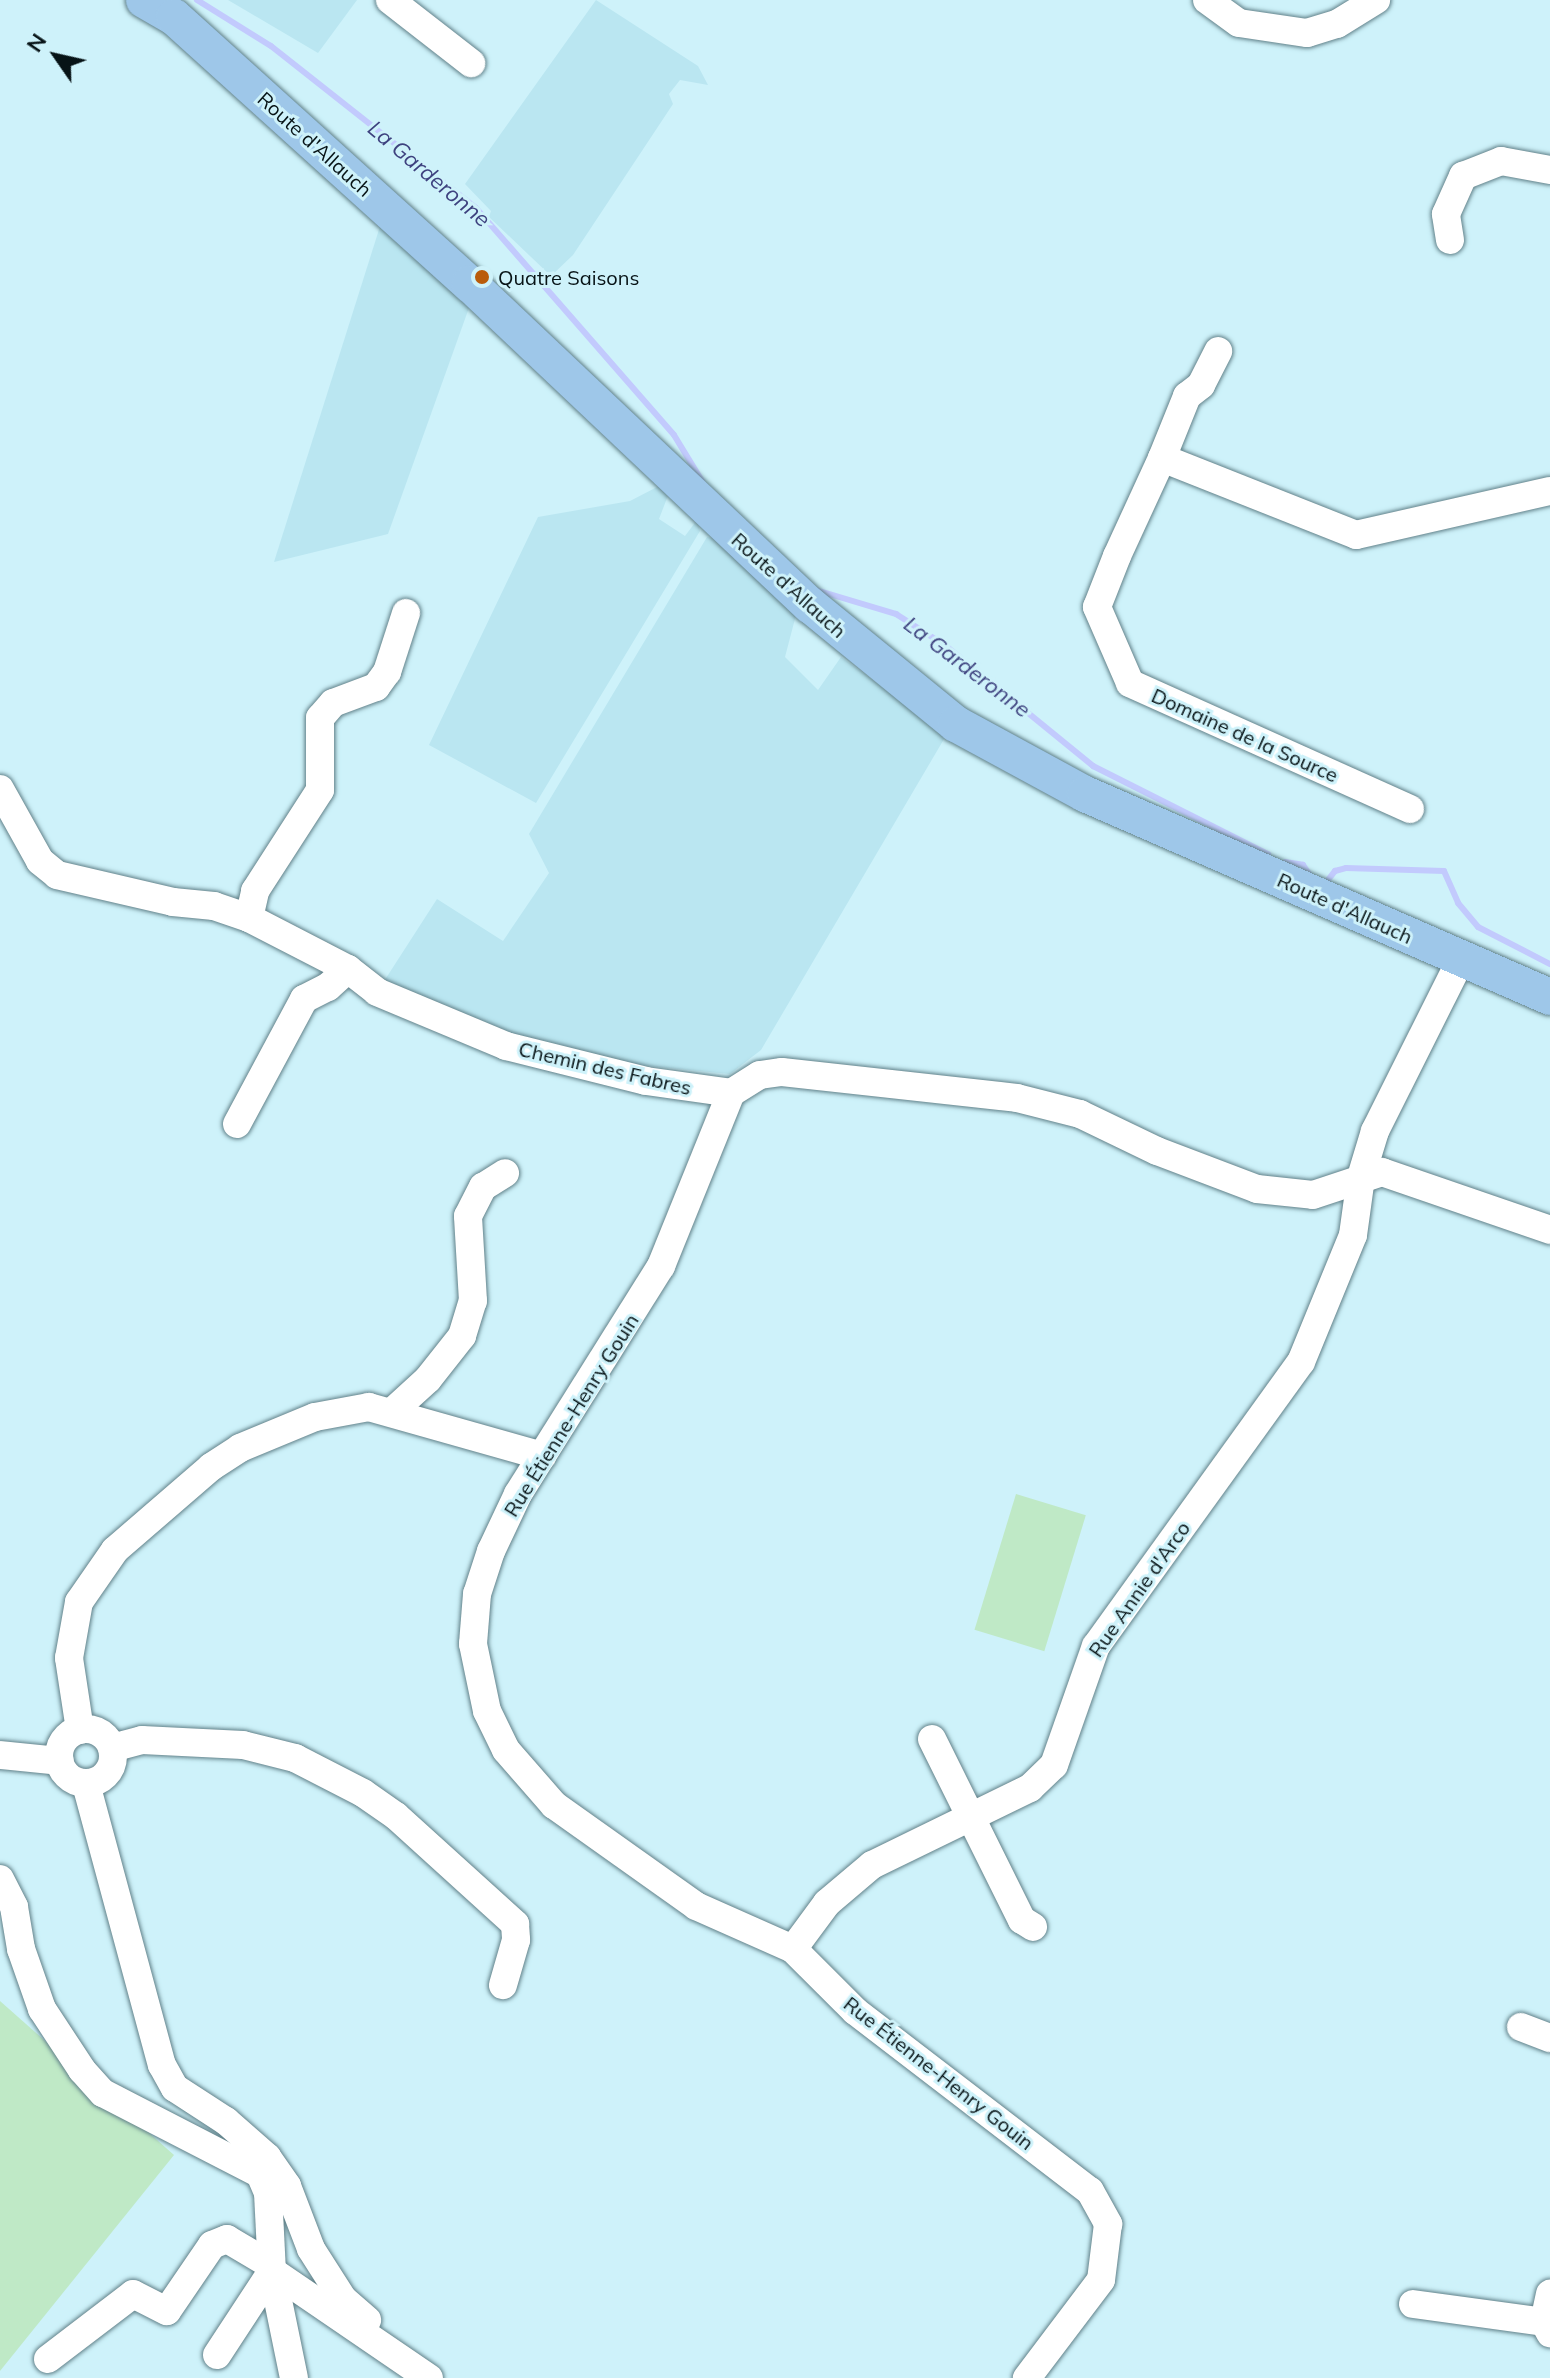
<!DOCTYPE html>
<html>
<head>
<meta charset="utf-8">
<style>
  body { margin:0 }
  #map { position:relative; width:1550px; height:2378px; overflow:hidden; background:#cef2fa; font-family:Mulish,sans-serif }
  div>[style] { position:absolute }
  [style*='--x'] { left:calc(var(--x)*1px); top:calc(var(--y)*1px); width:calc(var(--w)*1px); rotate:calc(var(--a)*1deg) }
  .built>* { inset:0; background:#bae6f1 }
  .green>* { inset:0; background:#bfe9c6; transform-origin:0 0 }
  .stream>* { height:6px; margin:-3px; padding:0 3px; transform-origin:3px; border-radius:3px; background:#c2cafd }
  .roads { filter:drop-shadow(0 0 2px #618189) drop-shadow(0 0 2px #618189) }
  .minor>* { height:28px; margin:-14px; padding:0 14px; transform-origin:14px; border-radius:14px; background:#fff }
  .minor>.ring { margin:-14px; padding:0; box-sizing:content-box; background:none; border:28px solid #fff; border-radius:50% }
  .major>* { height:36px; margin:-18px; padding:0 18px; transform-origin:18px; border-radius:18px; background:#9ec7e9 }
  .dots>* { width:22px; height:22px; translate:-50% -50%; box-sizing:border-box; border:4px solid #cef2fa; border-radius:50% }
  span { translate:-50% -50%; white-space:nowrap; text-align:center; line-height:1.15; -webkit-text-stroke:6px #cef2fa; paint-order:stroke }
  .street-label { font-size:20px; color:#071316 }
  .poi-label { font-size:20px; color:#071316 }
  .left { translate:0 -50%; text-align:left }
  .water-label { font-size:22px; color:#3e427f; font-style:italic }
  .north { position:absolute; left:16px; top:16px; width:80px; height:80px; -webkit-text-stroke:6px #cef2fa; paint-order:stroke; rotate:304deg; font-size:22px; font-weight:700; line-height:32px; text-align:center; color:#071316 }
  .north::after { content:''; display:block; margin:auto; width:28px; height:36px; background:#071316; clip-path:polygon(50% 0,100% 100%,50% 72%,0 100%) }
</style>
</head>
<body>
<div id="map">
  <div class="built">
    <i style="clip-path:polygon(228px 0,357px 0,318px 53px)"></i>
    <i style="clip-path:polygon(596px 0,698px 66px,708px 85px,680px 80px,669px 94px,673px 104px,573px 255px,551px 276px,489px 217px,491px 211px,465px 184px)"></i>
    <i style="clip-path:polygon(382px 220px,470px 305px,388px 534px,274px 562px)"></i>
    <i style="clip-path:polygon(659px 486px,669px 493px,659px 519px,685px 536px,697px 520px,700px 531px,536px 803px,429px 745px,538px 517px,630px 501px)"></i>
    <i style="clip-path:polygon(707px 537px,714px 538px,796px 615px,785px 657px,818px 690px,841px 657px,947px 734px,761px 1050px,730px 1074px,617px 1063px,437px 1016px,379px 989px,437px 899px,503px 941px,549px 873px,529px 834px)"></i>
  </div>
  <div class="green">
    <i style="left:1016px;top:1494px;width:73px;height:142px;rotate:17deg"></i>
    <i style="clip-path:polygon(0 2001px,174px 2155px,0 2371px)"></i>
  </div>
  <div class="stream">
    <i style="--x:197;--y:0;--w:87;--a:31.9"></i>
    <i style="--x:271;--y:46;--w:261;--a:38.3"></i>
    <i style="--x:476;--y:208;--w:301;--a:48.9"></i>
    <i style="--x:674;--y:435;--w:54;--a:58.7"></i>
    <i style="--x:816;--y:590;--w:84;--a:16.7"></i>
    <i style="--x:896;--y:614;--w:59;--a:32.6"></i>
    <i style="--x:946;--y:646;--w:190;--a:39.2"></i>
    <i style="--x:1093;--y:766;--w:196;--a:26.7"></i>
    <i style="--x:1285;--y:862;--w:18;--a:9"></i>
    <i style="--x:1303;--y:865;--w:14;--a:56"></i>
    <i style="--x:1324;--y:885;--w:18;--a:-52"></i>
    <i style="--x:1335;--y:871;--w:11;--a:-15"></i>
    <i style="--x:1346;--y:868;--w:98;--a:1.8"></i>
    <i style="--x:1444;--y:871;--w:35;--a:66"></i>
    <i style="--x:1458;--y:903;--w:31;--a:50"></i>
    <i style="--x:1478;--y:927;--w:81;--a:27.2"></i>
  </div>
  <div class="roads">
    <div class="minor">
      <i style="--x:390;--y:0;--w:103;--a:37.9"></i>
      <i style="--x:1207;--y:0;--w:39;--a:36"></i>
      <i style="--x:1239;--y:23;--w:69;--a:8.4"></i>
      <i style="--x:1307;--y:33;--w:31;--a:-17"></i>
      <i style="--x:1337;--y:24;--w:46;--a:-31.6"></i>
      <i style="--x:1450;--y:240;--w:26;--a:-99"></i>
      <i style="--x:1446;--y:214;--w:42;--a:-65.9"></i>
      <i style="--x:1463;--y:176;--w:41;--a:-21.5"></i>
      <i style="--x:1501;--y:161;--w:50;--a:10.4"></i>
      <i style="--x:1162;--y:458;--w:67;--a:-68"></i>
      <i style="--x:1187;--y:396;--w:18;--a:-38"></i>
      <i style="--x:1201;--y:385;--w:38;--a:-63"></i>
      <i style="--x:0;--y:789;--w:82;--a:60.9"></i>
      <i style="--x:40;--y:861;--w:22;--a:39"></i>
      <i style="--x:57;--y:875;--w:119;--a:13.1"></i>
      <i style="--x:173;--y:902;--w:41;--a:5.6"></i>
      <i style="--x:214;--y:906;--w:37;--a:19"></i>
      <i style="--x:249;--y:918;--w:111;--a:27.3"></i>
      <i style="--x:348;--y:969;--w:37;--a:38"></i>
      <i style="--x:377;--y:992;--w:140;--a:22.7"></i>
      <i style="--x:506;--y:1046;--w:144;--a:14"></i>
      <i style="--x:646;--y:1081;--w:86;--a:8"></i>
      <i style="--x:731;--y:1093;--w:34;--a:-32"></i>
      <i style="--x:760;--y:1075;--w:22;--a:-8"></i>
      <i style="--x:782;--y:1072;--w:236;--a:6.3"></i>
      <i style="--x:1017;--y:1098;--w:65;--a:14.3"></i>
      <i style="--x:1080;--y:1114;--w:85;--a:25.7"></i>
      <i style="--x:1157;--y:1151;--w:107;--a:20.8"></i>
      <i style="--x:1257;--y:1189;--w:56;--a:6.1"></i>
      <i style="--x:1313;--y:1195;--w:73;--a:-18.4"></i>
      <i style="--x:1382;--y:1172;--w:178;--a:19"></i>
      <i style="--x:1410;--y:809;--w:307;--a:-155.8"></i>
      <i style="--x:1130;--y:683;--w:83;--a:-113.5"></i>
      <i style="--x:1097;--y:607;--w:55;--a:-68.6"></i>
      <i style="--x:1117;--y:556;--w:108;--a:-65.3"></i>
      <i style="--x:1162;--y:458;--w:209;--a:21.6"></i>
      <i style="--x:1356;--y:535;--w:199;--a:-12.8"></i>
      <i style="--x:249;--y:918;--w:28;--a:-77"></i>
      <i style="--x:255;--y:891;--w:120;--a:-57.2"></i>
      <i style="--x:320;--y:790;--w:72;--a:-90"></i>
      <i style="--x:320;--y:718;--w:20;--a:-49"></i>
      <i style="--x:333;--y:703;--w:46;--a:-20.4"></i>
      <i style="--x:376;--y:687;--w:19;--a:-54"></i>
      <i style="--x:387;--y:672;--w:62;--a:-72.1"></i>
      <i style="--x:731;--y:1093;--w:187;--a:112"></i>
      <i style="--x:661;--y:1266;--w:269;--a:122.1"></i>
      <i style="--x:518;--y:1494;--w:63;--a:115.3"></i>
      <i style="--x:491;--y:1551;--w:45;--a:108"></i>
      <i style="--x:477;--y:1594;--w:50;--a:94.6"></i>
      <i style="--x:473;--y:1644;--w:68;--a:78.2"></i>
      <i style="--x:487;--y:1711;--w:43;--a:64"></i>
      <i style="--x:506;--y:1750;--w:73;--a:48.9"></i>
      <i style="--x:554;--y:1805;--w:174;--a:35.4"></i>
      <i style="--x:696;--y:1906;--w:106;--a:23.9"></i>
      <i style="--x:793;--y:1949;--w:88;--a:45"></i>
      <i style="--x:855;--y:2011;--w:296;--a:37.5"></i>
      <i style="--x:1090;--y:2191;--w:38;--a:61"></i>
      <i style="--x:1108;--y:2224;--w:56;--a:97.1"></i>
      <i style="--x:1101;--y:2280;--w:123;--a:127.1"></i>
      <i style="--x:237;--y:1124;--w:142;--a:-61.8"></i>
      <i style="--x:304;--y:999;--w:27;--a:-27"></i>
      <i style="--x:328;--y:987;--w:27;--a:-42"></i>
      <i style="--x:393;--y:1411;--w:47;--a:-42.4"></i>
      <i style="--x:428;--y:1379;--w:55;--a:-51.7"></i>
      <i style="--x:462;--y:1336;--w:37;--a:-73"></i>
      <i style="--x:473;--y:1301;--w:85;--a:-93.4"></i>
      <i style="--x:468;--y:1216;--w:33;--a:-63"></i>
      <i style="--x:483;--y:1187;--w:26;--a:-32"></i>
      <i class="ring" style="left:59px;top:1729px;width:26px;height:26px"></i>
      <i style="--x:80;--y:1730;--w:73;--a:-98.7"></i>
      <i style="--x:69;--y:1658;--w:57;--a:-79.9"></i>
      <i style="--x:79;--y:1602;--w:63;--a:-55.3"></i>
      <i style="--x:115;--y:1550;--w:127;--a:-40.8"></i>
      <i style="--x:211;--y:1467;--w:35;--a:-33"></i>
      <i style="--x:240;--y:1448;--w:81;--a:-22.5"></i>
      <i style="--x:315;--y:1417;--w:55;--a:-10.5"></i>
      <i style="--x:369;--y:1407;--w:180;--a:15.8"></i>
      <i style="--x:932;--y:1739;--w:202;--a:63.6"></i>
      <i style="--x:1022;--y:1920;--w:13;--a:32"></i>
      <i style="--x:112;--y:1748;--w:31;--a:-15"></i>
      <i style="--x:142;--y:1740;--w:101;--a:2.8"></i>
      <i style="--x:243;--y:1745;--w:54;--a:14"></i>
      <i style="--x:295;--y:1758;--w:76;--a:27.2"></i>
      <i style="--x:363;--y:1793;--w:40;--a:34.9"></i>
      <i style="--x:396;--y:1816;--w:161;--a:42.2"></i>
      <i style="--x:515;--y:1924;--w:16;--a:86"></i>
      <i style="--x:516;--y:1940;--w:47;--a:106.1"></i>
      <i style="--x:0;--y:1755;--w:60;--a:5.7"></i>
      <i style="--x:86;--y:1784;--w:291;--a:74.9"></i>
      <i style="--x:162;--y:2065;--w:26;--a:61"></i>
      <i style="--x:175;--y:2088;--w:61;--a:32.9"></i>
      <i style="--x:226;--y:2121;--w:55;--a:41.3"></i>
      <i style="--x:267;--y:2157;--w:35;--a:55"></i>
      <i style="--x:287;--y:2186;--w:67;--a:69.1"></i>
      <i style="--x:311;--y:2249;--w:59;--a:57.4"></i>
      <i style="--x:343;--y:2299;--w:32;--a:41"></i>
      <i style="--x:0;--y:1879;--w:31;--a:63"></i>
      <i style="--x:14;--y:1907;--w:43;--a:80.5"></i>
      <i style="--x:21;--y:1949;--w:64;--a:70.7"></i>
      <i style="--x:42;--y:2009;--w:73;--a:56.7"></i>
      <i style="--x:82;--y:2070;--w:31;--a:48"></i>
      <i style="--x:103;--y:2093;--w:177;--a:27.3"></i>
      <i style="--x:260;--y:2174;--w:21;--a:67"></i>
      <i style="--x:268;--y:2193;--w:78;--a:87.1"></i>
      <i style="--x:272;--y:2271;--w:190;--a:34.3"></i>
      <i style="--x:793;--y:1949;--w:57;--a:-53.5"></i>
      <i style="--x:827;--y:1903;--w:59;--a:-40.2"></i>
      <i style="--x:872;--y:1865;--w:176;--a:-26"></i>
      <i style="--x:1030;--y:1788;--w:33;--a:-44"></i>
      <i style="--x:1054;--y:1765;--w:126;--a:-70.6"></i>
      <i style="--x:1096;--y:1646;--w:350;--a:-54.2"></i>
      <i style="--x:1301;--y:1362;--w:137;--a:-67.7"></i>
      <i style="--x:1353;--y:1235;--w:59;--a:-82.1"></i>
      <i style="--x:1361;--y:1177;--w:48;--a:-73.1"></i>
      <i style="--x:1375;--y:1131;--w:192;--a:-63.4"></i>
      <i style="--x:1521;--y:2027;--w:31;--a:21"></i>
      <i style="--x:272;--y:2271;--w:109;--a:78.4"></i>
      <i style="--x:1413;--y:2304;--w:132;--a:7.8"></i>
      <i style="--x:1544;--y:2322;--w:13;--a:61"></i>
      <i style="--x:1544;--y:2322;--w:29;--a:-78"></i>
      <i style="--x:217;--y:2355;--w:100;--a:-56.8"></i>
      <i style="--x:48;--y:2359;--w:107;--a:-37.4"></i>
      <i style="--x:133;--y:2294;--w:38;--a:27"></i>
      <i style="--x:167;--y:2311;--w:80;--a:-55.7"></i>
      <i style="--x:212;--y:2245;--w:16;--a:-22"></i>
      <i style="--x:227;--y:2239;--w:51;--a:30.6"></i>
    </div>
    <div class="major">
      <i style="--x:144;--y:0;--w:34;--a:30"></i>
      <i style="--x:174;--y:17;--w:399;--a:42.1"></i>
      <i style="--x:470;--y:284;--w:468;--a:43.4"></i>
      <i style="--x:810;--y:605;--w:188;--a:39.2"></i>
      <i style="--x:956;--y:724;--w:147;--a:28.5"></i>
      <i style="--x:1085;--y:794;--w:507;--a:23.58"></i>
    </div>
  </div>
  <div class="dots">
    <i style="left:482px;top:277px;background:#b95c0b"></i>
  </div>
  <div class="street-label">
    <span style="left:315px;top:144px;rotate:42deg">Route d'Allauch</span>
    <span style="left:789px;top:585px;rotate:42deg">Route d'Allauch</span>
    <span style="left:1245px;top:735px;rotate:24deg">Domaine de la Source</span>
    <span style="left:1345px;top:908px;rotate:24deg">Route d'Allauch</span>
    <span style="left:605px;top:1068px;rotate:13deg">Chemin des Fabres</span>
    <span style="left:571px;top:1415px;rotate:-58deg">Rue Étienne-Henry Gouin</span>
    <span style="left:1139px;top:1589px;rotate:-55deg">Rue Annie d'Arco</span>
    <span style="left:939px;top:2073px;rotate:38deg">Rue Étienne-Henry Gouin</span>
  </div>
  <div class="poi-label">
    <span class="left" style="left:498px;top:277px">Quatre Saisons</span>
  </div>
  <div class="water-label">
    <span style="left:429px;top:174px;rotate:40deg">La Garderonne</span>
    <span style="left:967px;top:667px;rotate:37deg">La Garderonne</span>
  </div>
  <div class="north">N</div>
</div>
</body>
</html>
